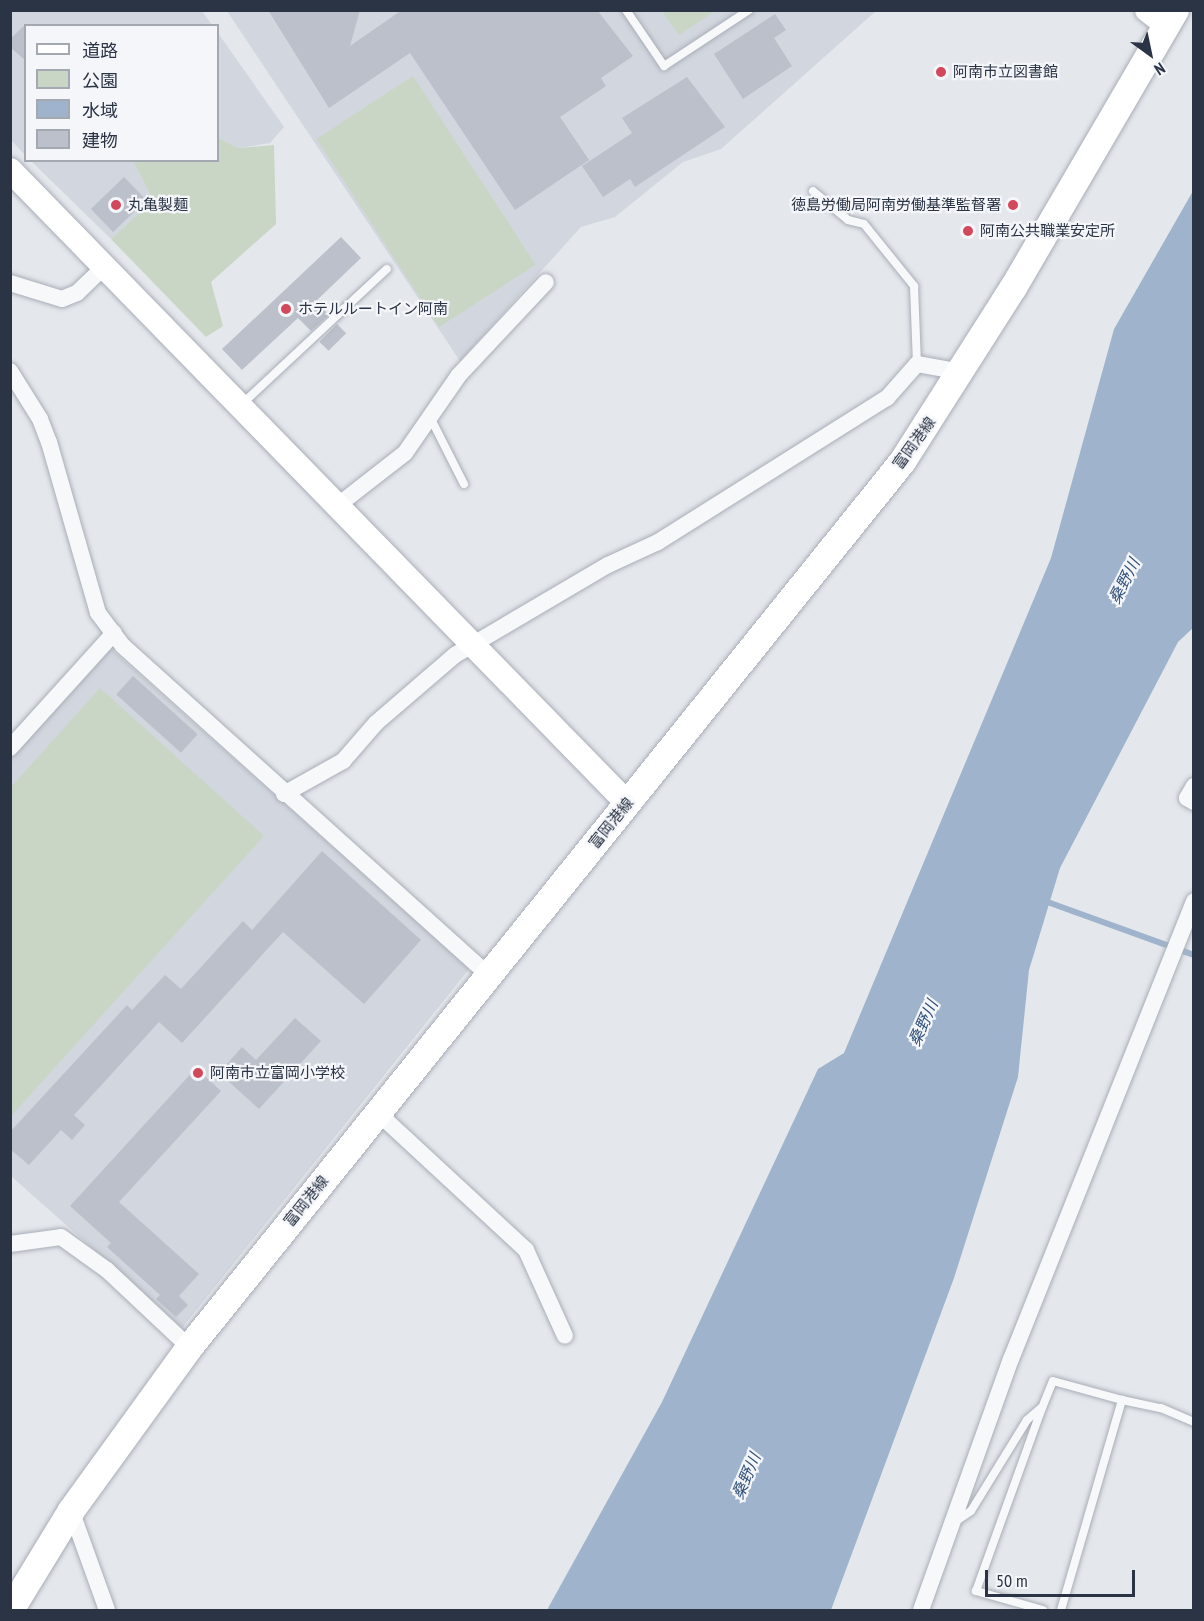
<!DOCTYPE html>
<html>
<head>
<meta charset="utf-8">
<style>
  body { margin:0 }
  #map { position:relative; width:1204px; height:1621px; overflow:hidden; background:#e4e7ec; font-family:"PT Sans Narrow","Noto Sans JP",sans-serif }
  div>[style] { position:absolute }
  [style*='--x'] { left:calc(var(--x)*1px); top:calc(var(--y)*1px); width:calc(var(--w)*1px); rotate:calc(var(--a)*1deg) }
  .built>* { inset:0; background:#d2d6de }
  .green>* { inset:0; background:#c9d6c5; transform-origin:0 0 }
  .water>* { inset:0; background:#9fb4cc }
  .stream>* { height:6px; margin:-3px; padding:0 3px; transform-origin:3px; border-radius:3px; background:#9fb4cc }
  .building>* { inset:0; background:#bbc0ca; transform-origin:0 0 }
  .roads { filter:drop-shadow(0 0 2px #a9aeb7) drop-shadow(0 0 2px #a9aeb7) }
  .lane>* { height:8px; margin:-4px; padding:0 4px; transform-origin:4px; border-radius:4px; background:#f7f8fa }
  .street>* { height:16px; margin:-8px; padding:0 8px; transform-origin:8px; border-radius:8px; background:#f7f8fa }
  .secondary>* { height:24px; margin:-12px; padding:0 12px; transform-origin:12px; border-radius:12px; background:#fff }
  .primary>* { height:27px; margin:-13.5px; padding:0 13.5px; transform-origin:13.5px; border-radius:13.5px; background:#fff }
  .dots>* { width:16px; height:16px; translate:-50% -50%; box-sizing:border-box; border:3px solid #f4f6f9; border-radius:50% }
  span { translate:-50% -50%; white-space:nowrap; text-align:center; line-height:1.15; -webkit-text-stroke:4.5px #f4f6f9; paint-order:stroke }
  .poi-label { font-size:15px; color:#2b3445 }
  .left { translate:0 -50%; text-align:left }
  .right { translate:-100% -50%; text-align:right }
  .street-label { font-size:15px; color:#2b3445 }
  .water-label { font-size:16px; color:#34527a; font-style:italic }
  .frame { position:absolute; inset:0; border:12px solid #2b3445; pointer-events:none }
  .legend { position:absolute; left:24px; top:24px; width:195px; height:138px; box-sizing:border-box; background:#f4f6f9; border:2px solid #a4a8b1; margin:0; padding:8px 10px; list-style:none; font-size:18px; color:#2b3445 }
  .legend li { display:flex; align-items:center; gap:12px; height:30px }
  .legend b { width:30px; border:2px solid #a4a8b1 }
  .north { position:absolute; left:1120px; top:24px; width:60px; height:60px; -webkit-text-stroke:4px #f4f6f9; paint-order:stroke; rotate:147deg; font-size:16px; font-weight:700; line-height:24px; text-align:center; color:#2b3445 }
  .north::after { content:''; display:block; margin:auto; width:21px; height:27px; background:#2b3445; clip-path:polygon(50% 0,100% 100%,50% 72%,0 100%) }
  .scale { position:absolute; left:985px; top:1570px; width:150px; height:27px; box-sizing:border-box; border:3px solid #2b3445; border-top:0; padding-left:8px; font-size:18px; line-height:21px; white-space:nowrap; color:#2b3445; -webkit-text-stroke:4px #f4f6f9; paint-order:stroke }
</style>
</head>
<body>
<div id="map">
  <div class="built">
    <i style="clip-path:polygon(10px 11px,202px 11px,212px 25px,26px 26px,25px 155px,11px 140px)"></i>
    <i style="clip-path:polygon(227px 11px,876px 11px,721px 149px,683px 162px,615px 217px,581px 227px,460px 361px)"></i>
    <i style="clip-path:polygon(218px 33px,284px 127px,270px 143px,238px 148px,218px 138px)"></i>
    <i style="clip-path:polygon(31px 161px,133px 161px,153px 200px,111px 239px)"></i>
    <i style="clip-path:polygon(111px 649px,469px 969px,182px 1328px,11px 1176px,10px 760px)"></i>
  </div>
  <div class="green">
    <i style="clip-path:polygon(662px 11px,715px 11px,679px 35px)"></i>
    <i style="left:413px;top:76px;width:225px;height:115px;rotate:57deg"></i>
    <i style="clip-path:polygon(218px 138px,238px 148px,274px 145px,276px 224px,211px 282px,223px 326px,206px 337px,111px 239px,153px 200px,133px 161px,218px 160px)"></i>
    <i style="clip-path:polygon(100px 688px,264px 836px,11px 1116px,11px 787px)"></i>
  </div>
  <div class="water">
    <i style="clip-path:polygon(1193px 191px,1193px 628px,1178px 642px,1060px 868px,1029px 970px,1018px 1077px,954px 1278px,831px 1610px,547px 1610px,662px 1402px,818px 1069px,844px 1053px,1051px 558px,1114px 329px)"></i>
  </div>
  <div class="stream">
    <i style="--x:1042;--y:900;--w:162;--a:19.9"></i>
  </div>
  <div class="building">
    <i style="clip-path:polygon(268px 10px,360px 10px,350px 46px,402px 10px,597px 10px,633px 56px,601px 78px,606px 86px,560px 117px,589px 160px,515px 210px,410px 53px,329px 108px)"></i>
    <i style="clip-path:polygon(775px 14px,786px 30px,774px 38px,792px 66px,743px 99px,714px 54px)"></i>
    <i style="clip-path:polygon(26px 24px,26px 61px,10px 47px,10px 39px)"></i>
    <i style="clip-path:polygon(687px 77px,725px 127px,635px 187px,630px 179px,603px 197px,582px 166px,632px 133px,622px 118px)"></i>
    <i style="left:124px;top:177px;width:32px;height:46px;rotate:46deg"></i>
    <i style="clip-path:polygon(341px 237px,361px 258px,316px 301px,329px 315px,311px 331px,298px 318px,242px 370px,222px 349px)"></i>
    <i style="left:337px;top:324px;width:13px;height:25px;rotate:45deg"></i>
    <i style="left:133px;top:676px;width:87px;height:25px;rotate:42deg"></i>
    <i style="clip-path:polygon(322px 851px,421px 940px,364px 1004px,283px 932px,182px 1043px,159px 1022px,74px 1115px,85px 1125px,72px 1140px,61px 1130px,29px 1165px,10px 1149px,10px 1132px,127px 1005px,132px 1010px,165px 975px,181px 989px,243px 921px,252px 930px)"></i>
    <i style="clip-path:polygon(295px 1018px,321px 1041px,259px 1109px,219px 1073px,242px 1047px,256px 1060px)"></i>
    <i style="clip-path:polygon(196px 1068px,221px 1091px,119px 1202px,199px 1274px,179px 1296px,188px 1305px,176px 1317px,156px 1299px,160px 1295px,107px 1247px,111px 1243px,70px 1206px)"></i>
  </div>
  <div class="roads">
    <div class="lane">
      <i style="--x:626;--y:10;--w:68;--a:55.8"></i>
      <i style="--x:664;--y:66;--w:102;--a:-33.4"></i>
      <i style="--x:813;--y:191;--w:45;--a:39.6"></i>
      <i style="--x:848;--y:220;--w:16;--a:14"></i>
      <i style="--x:864;--y:224;--w:80;--a:51.1"></i>
      <i style="--x:914;--y:286;--w:78;--a:87.8"></i>
      <i style="--x:242;--y:404;--w:198;--a:-43"></i>
      <i style="--x:431;--y:419;--w:73;--a:63.1"></i>
      <i style="--x:955;--y:1522;--w:19;--a:-35"></i>
      <i style="--x:971;--y:1511;--w:107;--a:-58.4"></i>
      <i style="--x:1027;--y:1420;--w:18;--a:-41"></i>
      <i style="--x:1043;--y:1610;--w:70;--a:-164.2"></i>
      <i style="--x:976;--y:1591;--w:195;--a:-70.2"></i>
      <i style="--x:1042;--y:1408;--w:29;--a:-68"></i>
      <i style="--x:1053;--y:1381;--w:72;--a:15.4"></i>
      <i style="--x:1061;--y:1610;--w:219;--a:-73.8"></i>
      <i style="--x:1122;--y:1400;--w:40;--a:12"></i>
      <i style="--x:1161;--y:1408;--w:36;--a:23"></i>
    </div>
    <div class="street">
      <i style="--x:10;--y:283;--w:54;--a:17.1"></i>
      <i style="--x:62;--y:299;--w:16;--a:-22"></i>
      <i style="--x:77;--y:293;--w:37;--a:-44"></i>
      <i style="--x:10;--y:371;--w:57;--a:58"></i>
      <i style="--x:40;--y:419;--w:25;--a:69"></i>
      <i style="--x:49;--y:442;--w:178;--a:74"></i>
      <i style="--x:98;--y:613;--w:41;--a:52.9"></i>
      <i style="--x:123;--y:646;--w:490;--a:42"></i>
      <i style="--x:337;--y:506;--w:86;--a:-37.9"></i>
      <i style="--x:405;--y:453;--w:95;--a:-55.3"></i>
      <i style="--x:459;--y:375;--w:127;--a:-46.9"></i>
      <i style="--x:10;--y:748;--w:155;--a:-47.9"></i>
      <i style="--x:1194;--y:786;--w:14;--a:120"></i>
      <i style="--x:1187;--y:798;--w:8;--a:30"></i>
      <i style="--x:284;--y:794;--w:68;--a:-29.2"></i>
      <i style="--x:343;--y:761;--w:50;--a:-49"></i>
      <i style="--x:376;--y:723;--w:104;--a:-40.7"></i>
      <i style="--x:455;--y:655;--w:178;--a:-30.5"></i>
      <i style="--x:608;--y:565;--w:55;--a:-24.7"></i>
      <i style="--x:658;--y:542;--w:271;--a:-32.2"></i>
      <i style="--x:887;--y:398;--w:45;--a:-48.6"></i>
      <i style="--x:917;--y:364;--w:46;--a:10.1"></i>
      <i style="--x:377;--y:1112;--w:203;--a:42.8"></i>
      <i style="--x:526;--y:1250;--w:94;--a:65.6"></i>
      <i style="--x:10;--y:1244;--w:51;--a:-7.8"></i>
      <i style="--x:61;--y:1237;--w:57;--a:35.7"></i>
      <i style="--x:107;--y:1270;--w:112;--a:43.2"></i>
      <i style="--x:71;--y:1510;--w:106;--a:70.2"></i>
      <i style="--x:921;--y:1610;--w:267;--a:-70.3"></i>
      <i style="--x:1011;--y:1359;--w:493;--a:-68.2"></i>
    </div>
    <div class="secondary">
      <i style="--x:1147;--y:10;--w:24;--a:38"></i>
      <i style="--x:10;--y:170;--w:884;--a:45.73"></i>
    </div>
    <div class="primary">
      <i style="--x:10;--y:1610;--w:117;--a:-58.6"></i>
      <i style="--x:71;--y:1510;--w:201;--a:-54.1"></i>
      <i style="--x:189;--y:1347;--w:1137;--a:-51.17"></i>
      <i style="--x:902;--y:461;--w:206;--a:-57.5"></i>
      <i style="--x:1013;--y:287;--w:321;--a:-59.7"></i>
    </div>
  </div>
  <div class="dots">
    <i style="left:941px;top:72px;background:#d1495b"></i>
    <i style="left:116px;top:205px;background:#d1495b"></i>
    <i style="left:1013px;top:205px;background:#d1495b"></i>
    <i style="left:968px;top:231px;background:#d1495b"></i>
    <i style="left:286px;top:309px;background:#d1495b"></i>
    <i style="left:198px;top:1073px;background:#d1495b"></i>
  </div>
  <div class="poi-label">
    <span class="left" style="left:953px;top:72px">阿南市立図書館</span>
    <span class="left" style="left:128px;top:205px">丸亀製麺</span>
    <span class="right" style="left:1001px;top:205px">徳島労働局阿南労働基準監督署</span>
    <span class="left" style="left:980px;top:231px">阿南公共職業安定所</span>
    <span class="left" style="left:298px;top:309px">ホテルルートイン阿南</span>
    <span class="left" style="left:210px;top:1073px">阿南市立富岡小学校</span>
  </div>
  <div class="street-label">
    <span style="left:914px;top:443px;rotate:-54deg">富岡港線</span>
    <span style="left:611px;top:823px;rotate:-51deg">富岡港線</span>
    <span style="left:306px;top:1201px;rotate:-51deg">富岡港線</span>
  </div>
  <div class="water-label">
    <span style="left:1124px;top:581px;rotate:-63deg">桑野川</span>
    <span style="left:923px;top:1023px;rotate:-66deg">桑野川</span>
    <span style="left:746px;top:1476px;rotate:-67deg">桑野川</span>
  </div>
  <div class="frame"></div>
  <ul class="legend">
  <li><b style="height:8px;background:#fff"></b>道路</li>
  <li><b style="height:16px;background:#c9d6c5"></b>公園</li>
  <li><b style="height:16px;background:#9fb4cc"></b>水域</li>
  <li><b style="height:16px;background:#bbc0ca"></b>建物</li>
  </ul>
  <div class="north">N</div>
  <div class="scale">50 m</div>
</div>
</body>
</html>
